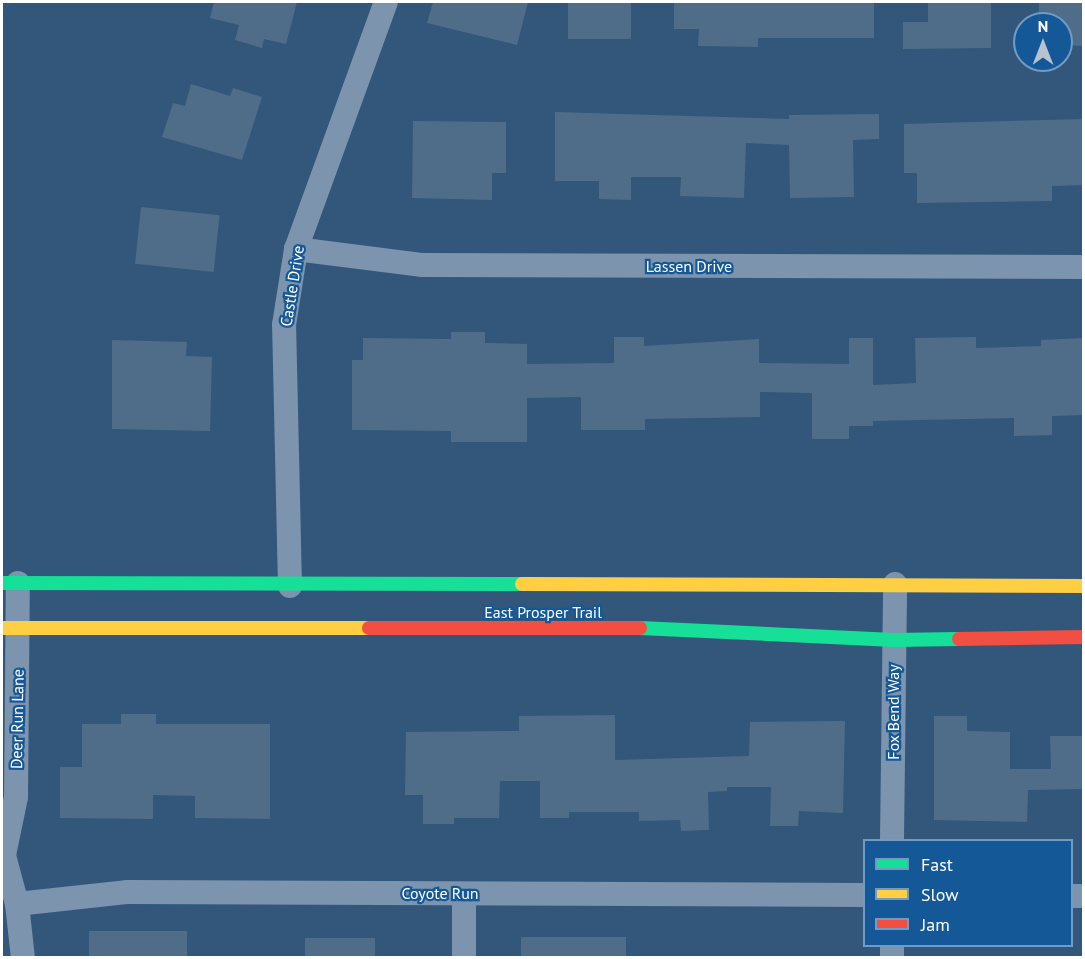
<!DOCTYPE html>
<html>
<head>
<meta charset="utf-8">
<style>
  body { margin:0 }
  #map { position:relative; width:1085px; height:959px; overflow:hidden; background:#32577a; font-family:"PT Sans",sans-serif }
  div>[style] { position:absolute }
  [style*='--x'] { left:calc(var(--x)*1px); top:calc(var(--y)*1px); width:calc(var(--w)*1px); rotate:calc(var(--a)*1deg) }
  .building>* { inset:0; background:#4f6d88; transform-origin:0 0 }
  .street>* { height:24px; margin:-12px; padding:0 12px; transform-origin:12px; border-radius:12px; background:#7c94ad }
  .fast>* { height:14px; margin:-7px; padding:0 7px; transform-origin:7px; border-radius:7px; background:#16e098 }
  .slow>* { height:14px; margin:-7px; padding:0 7px; transform-origin:7px; border-radius:7px; background:#ffcf43 }
  .jam>* { height:14px; margin:-7px; padding:0 7px; transform-origin:7px; border-radius:7px; background:#f24e42 }
  span { translate:-50% -50%; white-space:nowrap; text-align:center; line-height:1.15; -webkit-text-stroke:4.5px #155897; paint-order:stroke }
  .street-label { font-size:16px; color:#fff }
  .frame { position:absolute; inset:0; border:3px solid #fff; pointer-events:none }
  .legend { position:absolute; left:863px; top:839px; width:210px; height:108px; box-sizing:border-box; background:#155897; border:2px solid #739bc1; margin:0; padding:8px 10px; list-style:none; font-size:18px; color:#fff }
  .legend li { display:flex; align-items:center; gap:12px; height:30px }
  .legend b { width:30px; border:2px solid #739bc1 }
  .north { position:absolute; left:1013px; top:12px; width:60px; height:60px; box-sizing:border-box; background:#155897; border:2px solid #739bc1; border-radius:50%; rotate:0deg; font-size:16px; font-weight:700; line-height:24px; text-align:center; color:#fff }
  .north::after { content:''; display:block; margin:auto; width:21px; height:27px; background:#b7c4d0; clip-path:polygon(50% 0,100% 100%,50% 72%,0 100%) }
</style>
</head>
<body>
<div id="map">
  <div class="building">
    <i style="clip-path:polygon(214px 2px,297px 2px,286px 44px,264px 39px,262px 48px,235px 40px,239px 25px,210px 18px)"></i>
    <i style="clip-path:polygon(433px 2px,528px 2px,517px 45px,427px 23px)"></i>
    <i style="left:568px;top:2px;width:63px;height:37px"></i>
    <i style="clip-path:polygon(674px 2px,874px 2px,874px 38px,758px 38px,758px 47px,698px 46px,699px 29px,674px 29px)"></i>
    <i style="clip-path:polygon(928px 2px,991px 2px,991px 48px,903px 49px,903px 22px,928px 22px)"></i>
    <i style="clip-path:polygon(1039px 2px,1083px 2px,1083px 46px,1061px 45px,1061px 24px,1039px 24px)"></i>
    <i style="clip-path:polygon(191px 84px,230px 96px,233px 88px,262px 97px,242px 160px,162px 137px,173px 103px,185px 106px)"></i>
    <i style="clip-path:polygon(555px 112px,789px 119px,789px 115px,879px 114px,879px 139px,853px 140px,854px 197px,790px 198px,789px 145px,746px 143px,744px 198px,680px 196px,681px 177px,631px 177px,631px 200px,599px 199px,599px 181px,555px 181px)"></i>
    <i style="clip-path:polygon(1083px 119px,1083px 185px,1052px 186px,1052px 201px,917px 203px,917px 173px,904px 173px,904px 124px)"></i>
    <i style="clip-path:polygon(413px 121px,506px 122px,506px 173px,492px 173px,492px 200px,412px 198px)"></i>
    <i style="left:141px;top:207px;width:79px;height:57px;rotate:6deg"></i>
    <i style="clip-path:polygon(451px 332px,485px 332px,485px 343px,527px 344px,527px 364px,614px 363px,614px 337px,644px 337px,644px 346px,759px 339px,759px 363px,849px 364px,849px 338px,873px 338px,873px 385px,916px 383px,915px 338px,976px 337px,976px 348px,1041px 346px,1041px 340px,1083px 338px,1083px 415px,1052px 416px,1052px 435px,1014px 436px,1014px 418px,873px 421px,873px 426px,849px 426px,849px 439px,812px 439px,812px 393px,760px 392px,760px 417px,645px 419px,645px 430px,581px 430px,581px 397px,527px 398px,527px 442px,451px 442px,451px 431px,352px 430px,352px 360px,363px 360px,363px 338px,451px 339px)"></i>
    <i style="clip-path:polygon(112px 340px,187px 342px,186px 356px,212px 357px,210px 431px,112px 429px)"></i>
    <i style="clip-path:polygon(121px 714px,156px 714px,156px 724px,270px 724px,270px 819px,195px 818px,195px 796px,153px 795px,153px 819px,60px 818px,60px 767px,82px 767px,82px 724px,121px 724px)"></i>
    <i style="clip-path:polygon(615px 715px,615px 760px,749px 756px,750px 722px,845px 721px,843px 813px,799px 811px,798px 826px,770px 826px,771px 787px,727px 787px,727px 791px,708px 792px,709px 830px,681px 831px,680px 820px,639px 821px,639px 812px,569px 812px,569px 818px,540px 818px,540px 781px,500px 781px,499px 818px,454px 818px,454px 824px,423px 824px,423px 795px,405px 795px,406px 732px,519px 731px,519px 716px)"></i>
    <i style="clip-path:polygon(934px 716px,967px 716px,967px 731px,1010px 732px,1010px 769px,1051px 769px,1050px 736px,1083px 736px,1083px 789px,1028px 790px,1027px 822px,934px 820px)"></i>
    <i style="left:89px;top:931px;width:98px;height:26px"></i>
    <i style="left:521px;top:937px;width:105px;height:20px"></i>
    <i style="left:305px;top:938px;width:70px;height:19px"></i>
  </div>
  <div class="street">
    <i style="--x:296;--y:249;--w:128;--a:7.2"></i>
    <i style="--x:423;--y:265;--w:661;--a:0.17"></i>
    <i style="--x:290;--y:586;--w:261;--a:-91.3"></i>
    <i style="--x:284;--y:325;--w:77;--a:-81"></i>
    <i style="--x:296;--y:249;--w:263;--a:-70"></i>
    <i style="--x:892;--y:840;--w:256;--a:-89.3"></i>
    <i style="--x:2;--y:848;--w:58;--a:75"></i>
    <i style="--x:17;--y:904;--w:54;--a:83.7"></i>
    <i style="--x:4;--y:855;--w:59;--a:-78.3"></i>
    <i style="--x:16;--y:797;--w:214;--a:-89.5"></i>
    <i style="--x:1072;--y:896;--w:12;--a:0"></i>
    <i style="--x:17;--y:904;--w:112;--a:-6.2"></i>
    <i style="--x:128;--y:892;--w:736;--a:0.23"></i>
    <i style="--x:464;--y:958;--w:64;--a:-90"></i>
    <i style="--x:892;--y:958;--w:12;--a:-90"></i>
  </div>
  <div class="fast">
    <i style="--x:2;--y:583;--w:520;--a:0.11"></i>
    <i style="--x:640;--y:628;--w:254;--a:2.7"></i>
    <i style="--x:894;--y:640;--w:65;--a:-0.9"></i>
  </div>
  <div class="slow">
    <i style="--x:522;--y:584;--w:562;--a:0.2"></i>
    <i style="--x:2;--y:628;--w:367;--a:0"></i>
  </div>
  <div class="jam">
    <i style="--x:369;--y:628;--w:271;--a:0"></i>
    <i style="--x:959;--y:639;--w:125;--a:-0.9"></i>
  </div>
  <div class="street-label">
    <span style="left:689px;top:266px">Lassen Drive</span>
    <span style="left:292px;top:286px;rotate:-81deg">Castle Drive</span>
    <span style="left:543px;top:612px">East Prosper Trail</span>
    <span style="left:893px;top:712px;rotate:-90deg">Fox Bend Way</span>
    <span style="left:17px;top:719px;rotate:-89deg">Deer Run Lane</span>
    <span style="left:440px;top:893px">Coyote Run</span>
  </div>
  <div class="frame"></div>
  <ul class="legend">
  <li><b style="height:8px;background:#16e098"></b>Fast</li>
  <li><b style="height:8px;background:#ffcf43"></b>Slow</li>
  <li><b style="height:8px;background:#f24e42"></b>Jam</li>
  </ul>
  <div class="north">N</div>
</div>
</body>
</html>
